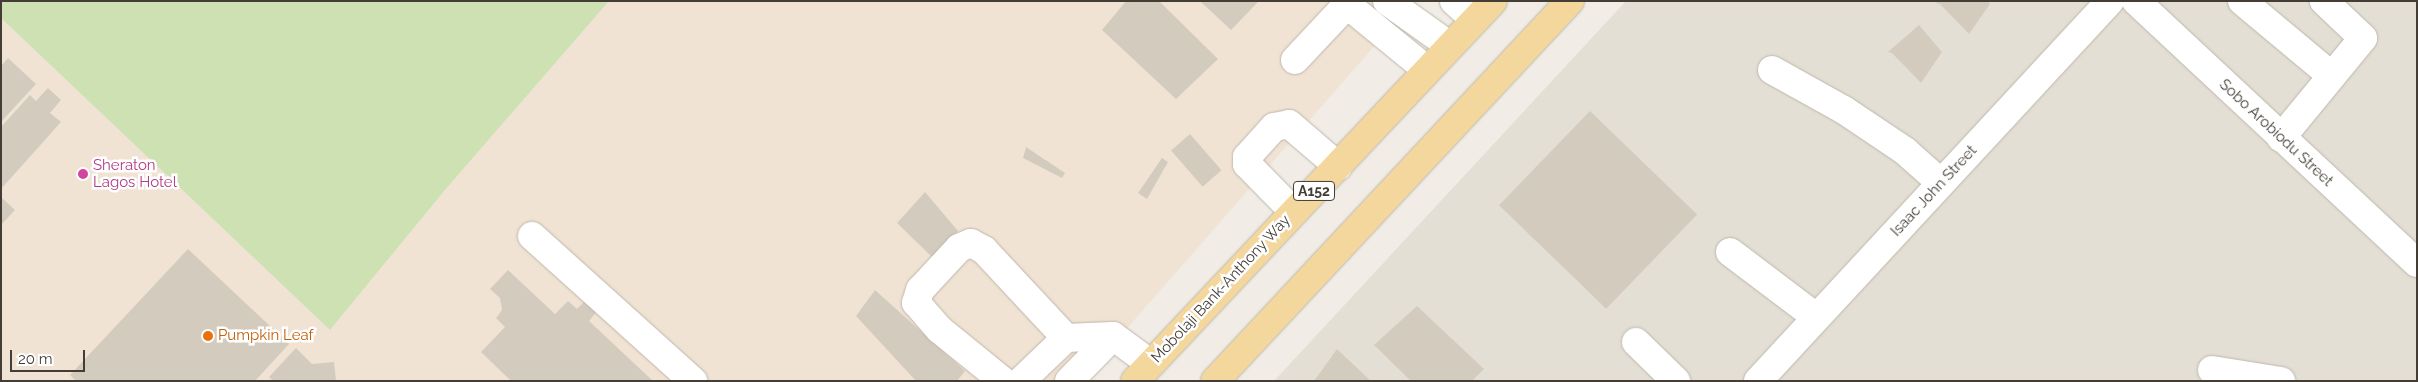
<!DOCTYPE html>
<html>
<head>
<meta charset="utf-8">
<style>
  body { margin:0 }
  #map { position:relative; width:2418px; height:382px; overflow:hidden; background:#f1ede6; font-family:Raleway,sans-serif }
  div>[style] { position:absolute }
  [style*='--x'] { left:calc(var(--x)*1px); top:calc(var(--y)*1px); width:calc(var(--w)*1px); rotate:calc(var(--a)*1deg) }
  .residential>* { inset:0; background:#e4dfd4 }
  .commercial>* { inset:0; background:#f1e3d3 }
  .green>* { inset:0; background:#cee1b2 }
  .building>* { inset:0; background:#d4cbbf; transform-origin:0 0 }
  .roads { filter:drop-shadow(0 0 1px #beb7ac) drop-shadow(0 0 1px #beb7ac) }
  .minor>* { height:28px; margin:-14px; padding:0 14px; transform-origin:14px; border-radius:14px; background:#fff }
  .major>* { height:28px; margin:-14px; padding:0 14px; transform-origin:14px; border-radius:14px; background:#f3d79c }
  .dots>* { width:14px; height:14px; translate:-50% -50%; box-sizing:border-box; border:2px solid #fff; border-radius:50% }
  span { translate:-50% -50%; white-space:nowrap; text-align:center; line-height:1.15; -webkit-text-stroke:5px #fff; paint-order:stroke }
  .shield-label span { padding:1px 4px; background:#fff; border:1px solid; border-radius:4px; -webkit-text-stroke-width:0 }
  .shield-label { font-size:14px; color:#433d36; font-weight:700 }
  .street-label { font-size:15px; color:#433d36 }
  .hotel-label { font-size:15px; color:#b23c85 }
  .left { translate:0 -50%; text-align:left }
  .food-label { font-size:15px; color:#c56008 }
  .frame { position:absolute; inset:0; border:2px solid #433d36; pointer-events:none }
  .scale { position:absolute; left:10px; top:350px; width:75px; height:22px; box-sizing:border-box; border:2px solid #433d36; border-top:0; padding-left:6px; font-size:15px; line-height:18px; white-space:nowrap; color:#433d36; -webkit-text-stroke:4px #fff; paint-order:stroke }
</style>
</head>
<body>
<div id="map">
  <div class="residential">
    <i style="clip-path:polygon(1626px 1px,2417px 1px,2417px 381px,1274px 381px)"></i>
  </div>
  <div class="commercial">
    <i style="clip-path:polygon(609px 1px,1414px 1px,1081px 381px,1px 381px,1px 18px,330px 330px,445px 190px)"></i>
  </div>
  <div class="green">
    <i style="clip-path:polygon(1px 1px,609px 1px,445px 190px,330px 330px,1px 18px)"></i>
  </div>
  <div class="building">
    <i style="clip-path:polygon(1126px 1px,1159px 1px,1218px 59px,1176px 99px,1102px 30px)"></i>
    <i style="clip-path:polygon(1200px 1px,1259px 1px,1231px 30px)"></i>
    <i style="clip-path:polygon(1938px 1px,1988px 1px,1990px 4px,1969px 34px,1940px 4px,1936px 3px)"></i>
    <i style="clip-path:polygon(1919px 25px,1942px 52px,1921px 83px,1892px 53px,1888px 52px)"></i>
    <i style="clip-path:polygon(8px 58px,36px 84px,1px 122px,1px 66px)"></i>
    <i style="clip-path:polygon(48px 88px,61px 100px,50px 113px,61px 122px,1px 189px,1px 127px,30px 95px,36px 101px)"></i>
    <i style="left:1590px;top:111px;width:149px;height:131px;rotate:44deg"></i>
    <i style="left:1190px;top:134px;width:48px;height:25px;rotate:49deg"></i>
    <i style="clip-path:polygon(1026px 147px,1065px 173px,1062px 178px,1023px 158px)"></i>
    <i style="clip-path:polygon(1162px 158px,1168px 162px,1147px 199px,1138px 193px)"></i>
    <i style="clip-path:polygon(925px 192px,958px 231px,933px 258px,897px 223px)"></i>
    <i style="clip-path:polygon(1px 197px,15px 210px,1px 225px)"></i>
    <i style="clip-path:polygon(188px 249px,289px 344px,255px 381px,76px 381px,70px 375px)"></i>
    <i style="clip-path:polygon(508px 270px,555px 314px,568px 301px,577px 309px,586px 300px,597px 311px,589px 321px,653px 381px,511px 381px,481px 352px,505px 327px,496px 318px,502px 310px,500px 298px,490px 289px)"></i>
    <i style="clip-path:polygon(875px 290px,965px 371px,957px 381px,916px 381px,856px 316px)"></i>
    <i style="clip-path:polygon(1417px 306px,1484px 369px,1472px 381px,1411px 381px,1374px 345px)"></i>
    <i style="clip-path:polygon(296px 348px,312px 364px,334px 362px,336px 381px,273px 381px,269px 377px)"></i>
    <i style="clip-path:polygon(1337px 349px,1371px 381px,1314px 381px)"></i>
  </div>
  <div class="roads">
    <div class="minor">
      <i style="--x:1387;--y:1;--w:77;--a:35.5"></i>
      <i style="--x:1454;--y:1;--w:28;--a:42"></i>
      <i style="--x:2136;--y:1;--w:384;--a:43"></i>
      <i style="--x:2242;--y:1;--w:117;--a:39.8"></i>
      <i style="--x:1295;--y:60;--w:69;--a:-46.8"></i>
      <i style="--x:1342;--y:10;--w:9;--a:-21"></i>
      <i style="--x:1350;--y:7;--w:99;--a:39.3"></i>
      <i style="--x:1772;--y:70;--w:82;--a:29.1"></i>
      <i style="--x:1844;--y:110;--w:73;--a:33.9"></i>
      <i style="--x:1905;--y:151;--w:48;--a:41.6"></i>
      <i style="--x:2281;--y:138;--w:129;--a:-50.6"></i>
      <i style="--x:2363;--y:38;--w:54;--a:-136.5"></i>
      <i style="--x:1294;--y:212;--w:67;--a:-134.4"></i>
      <i style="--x:1247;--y:164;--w:7;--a:-90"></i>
      <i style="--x:1247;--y:157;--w:40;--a:-48"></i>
      <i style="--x:1274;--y:127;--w:15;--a:-11"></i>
      <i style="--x:1289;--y:124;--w:65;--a:40.6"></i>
      <i style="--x:532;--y:236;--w:217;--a:42"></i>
      <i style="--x:1730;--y:252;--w:108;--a:37.1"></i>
      <i style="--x:1636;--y:342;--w:56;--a:44.3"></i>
      <i style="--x:2212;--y:370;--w:70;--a:9.1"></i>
      <i style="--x:1003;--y:381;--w:82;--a:-140.9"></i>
      <i style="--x:939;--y:329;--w:35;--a:-131"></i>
      <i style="--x:916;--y:303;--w:14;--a:-73"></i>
      <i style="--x:920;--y:290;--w:57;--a:-47.1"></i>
      <i style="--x:959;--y:248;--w:13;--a:-23"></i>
      <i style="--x:971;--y:243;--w:15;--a:28"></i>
      <i style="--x:984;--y:250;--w:120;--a:47"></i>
      <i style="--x:1021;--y:381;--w:62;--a:-43.7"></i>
      <i style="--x:1066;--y:338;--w:47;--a:-2.4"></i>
      <i style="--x:1113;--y:336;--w:47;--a:36.4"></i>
      <i style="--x:1069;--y:381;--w:63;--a:-45.6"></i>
      <i style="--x:1758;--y:381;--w:518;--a:-47.19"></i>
    </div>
    <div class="major">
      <i style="--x:1135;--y:381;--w:522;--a:-46.71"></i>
      <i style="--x:1215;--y:381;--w:520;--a:-46.95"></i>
    </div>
  </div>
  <div class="dots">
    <i style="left:83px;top:174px;background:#d1479c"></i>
    <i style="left:208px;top:336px;background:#e8710a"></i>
  </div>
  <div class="shield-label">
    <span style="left:1314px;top:191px">A152</span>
  </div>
  <div class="street-label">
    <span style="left:2276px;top:133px;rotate:43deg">Sobo Arobiodu Street</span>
    <span style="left:1934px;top:191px;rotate:-47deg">Isaac John Street</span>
    <span style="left:1221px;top:289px;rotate:-47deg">Mobolaji Bank-Anthony Way</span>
  </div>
  <div class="hotel-label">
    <span class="left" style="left:93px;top:174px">Sheraton<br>Lagos Hotel</span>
  </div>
  <div class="food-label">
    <span class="left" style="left:218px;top:336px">Pumpkin Leaf</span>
  </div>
  <div class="frame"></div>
  <div class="scale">20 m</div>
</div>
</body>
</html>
